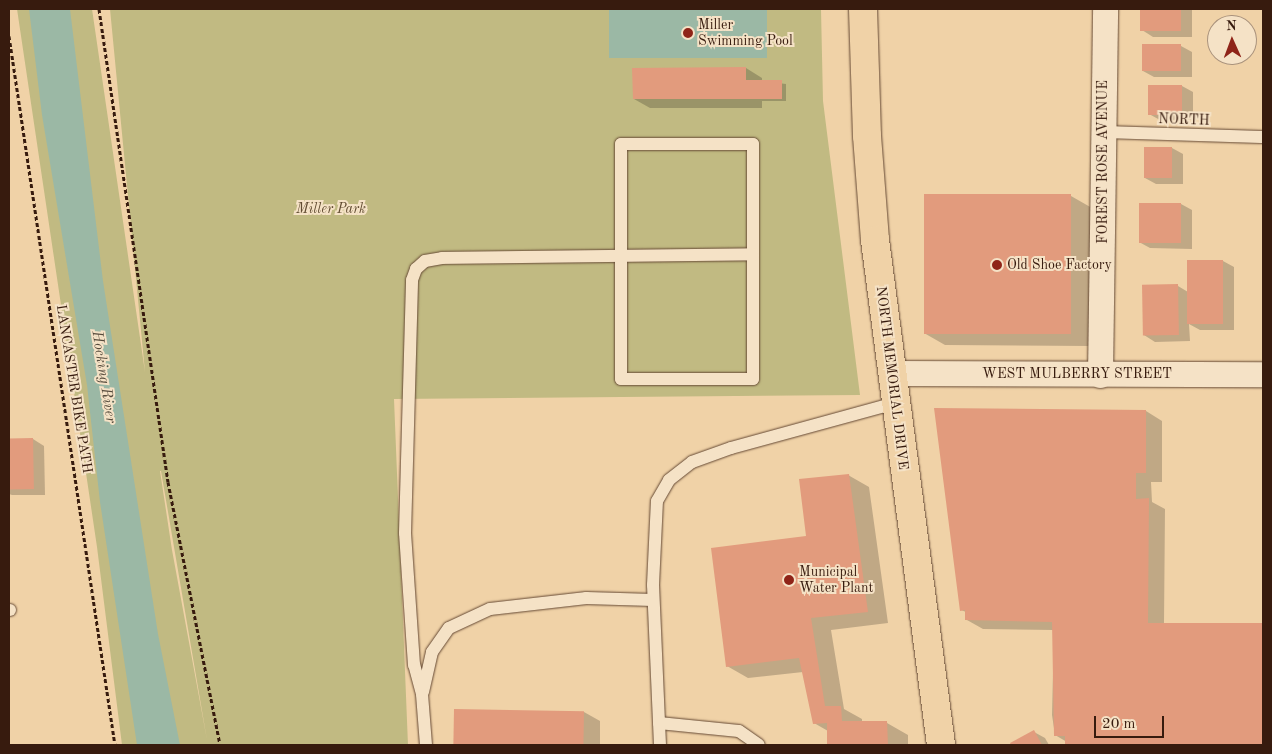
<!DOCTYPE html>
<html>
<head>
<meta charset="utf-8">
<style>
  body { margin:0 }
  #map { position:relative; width:1272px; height:754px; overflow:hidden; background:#f0d2a7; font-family:"Old Standard TT",serif }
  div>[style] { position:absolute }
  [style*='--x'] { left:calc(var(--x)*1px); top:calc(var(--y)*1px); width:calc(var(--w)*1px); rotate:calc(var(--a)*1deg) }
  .green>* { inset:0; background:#c1ba82 }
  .water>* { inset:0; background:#9bb8a5; transform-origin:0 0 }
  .shadow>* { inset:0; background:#0003 }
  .building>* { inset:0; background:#e29b7d; transform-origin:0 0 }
  .path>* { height:3px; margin-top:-1.5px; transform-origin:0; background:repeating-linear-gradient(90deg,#371b0e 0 4px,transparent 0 6.5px) }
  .roads { filter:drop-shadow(0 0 1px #654934) drop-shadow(0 0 1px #654934) }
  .service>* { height:12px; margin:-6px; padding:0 6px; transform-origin:6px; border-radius:6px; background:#f5e2c6 }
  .minor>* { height:25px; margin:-12.5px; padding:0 12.5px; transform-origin:12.5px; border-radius:12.5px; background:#f5e2c6 }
  .primary>* { height:28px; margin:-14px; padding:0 14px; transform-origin:14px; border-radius:14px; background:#f0d2a7 }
  .dots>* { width:14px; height:14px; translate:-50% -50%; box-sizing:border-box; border:2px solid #f5e2c6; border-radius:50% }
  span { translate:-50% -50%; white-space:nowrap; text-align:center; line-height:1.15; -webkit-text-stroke:4px #f5e2c6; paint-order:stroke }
  .poi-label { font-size:14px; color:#371b0e }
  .left { translate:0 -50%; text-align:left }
  .street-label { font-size:14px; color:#371b0e }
  .park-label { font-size:14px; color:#604b31; font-style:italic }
  .water-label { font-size:15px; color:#554a3b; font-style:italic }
  .frame { position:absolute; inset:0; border:10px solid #371b0e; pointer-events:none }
  .north { position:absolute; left:1207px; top:15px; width:50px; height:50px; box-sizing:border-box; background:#f5e2c6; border:1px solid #a9927c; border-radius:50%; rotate:358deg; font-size:14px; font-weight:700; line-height:20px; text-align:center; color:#371b0e }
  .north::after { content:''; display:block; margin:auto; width:18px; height:22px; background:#8f2418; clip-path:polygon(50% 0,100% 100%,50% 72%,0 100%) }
  .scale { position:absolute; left:1094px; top:716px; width:70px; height:22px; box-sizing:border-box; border:2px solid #371b0e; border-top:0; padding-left:6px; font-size:15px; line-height:18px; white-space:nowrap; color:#371b0e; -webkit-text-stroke:4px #f5e2c6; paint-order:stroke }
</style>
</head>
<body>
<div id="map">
  <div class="green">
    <i style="clip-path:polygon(evenodd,17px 9px,92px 9px,145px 372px,110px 9px,821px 9px,823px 101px,860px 395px,394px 399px,408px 745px,122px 745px,97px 547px,17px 9px,160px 471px,161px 471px,207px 740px,172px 550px,160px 471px)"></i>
  </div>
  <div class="water">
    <i style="clip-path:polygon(29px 9px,70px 9px,103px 281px,158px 634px,180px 745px,137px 745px,100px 502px,87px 385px,42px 115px)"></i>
    <i style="left:609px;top:9px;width:158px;height:49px"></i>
  </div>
  <div class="shadow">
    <i style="clip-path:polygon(1142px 9px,1192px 9px,1192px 37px,1153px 37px,1142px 30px)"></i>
    <i style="clip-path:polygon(1143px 45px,1181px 46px,1192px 52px,1192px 77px,1154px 77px,1143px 71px)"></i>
    <i style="clip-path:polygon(746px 68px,762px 78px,762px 81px,786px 84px,786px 101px,762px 101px,762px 108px,650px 108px,634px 99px,634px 69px)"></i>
    <i style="clip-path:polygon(1182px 86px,1193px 92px,1193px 120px,1160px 120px,1149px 114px)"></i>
    <i style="clip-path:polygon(1172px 148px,1183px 154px,1183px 184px,1156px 184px,1145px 178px)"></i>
    <i style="clip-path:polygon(1071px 196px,1092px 208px,1091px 346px,945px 345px,924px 333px)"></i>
    <i style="clip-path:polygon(1181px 204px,1192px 210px,1192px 249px,1150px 248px,1139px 242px)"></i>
    <i style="clip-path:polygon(1223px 261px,1234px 267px,1234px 330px,1200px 330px,1189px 324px,1190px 341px,1155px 342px,1144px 335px,1178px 286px,1188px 292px)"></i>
    <i style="clip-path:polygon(1146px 411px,1162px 421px,1162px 482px,1151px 482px,1152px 502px,1165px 509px,1164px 624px,1263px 624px,1263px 745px,1067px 745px,1067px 742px,1055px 735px,1052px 715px,1054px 630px,983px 629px,967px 620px,966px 612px,961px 610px)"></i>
    <i style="clip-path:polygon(33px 439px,44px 446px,45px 495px,12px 495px,9px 494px,9px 440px)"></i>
    <i style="clip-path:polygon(848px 475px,869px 487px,888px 623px,831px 630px,844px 709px,862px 719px,862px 723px,887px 723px,908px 735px,908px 745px,829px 745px,828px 731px,814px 723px,803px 672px,748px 678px,727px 666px)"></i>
    <i style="clip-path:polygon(455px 710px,584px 712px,600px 721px,600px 745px,455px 745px)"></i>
    <i style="clip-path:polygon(1034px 732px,1045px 738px,1049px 745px,1013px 745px)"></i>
  </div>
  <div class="building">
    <i style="left:1140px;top:9px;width:41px;height:22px"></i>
    <i style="left:1142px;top:44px;width:39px;height:27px"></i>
    <i style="clip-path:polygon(746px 67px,746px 80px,782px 80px,782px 99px,633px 99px,632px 68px)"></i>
    <i style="left:1148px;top:85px;width:34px;height:30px"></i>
    <i style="left:1144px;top:147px;width:28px;height:31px"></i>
    <i style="left:924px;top:194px;width:147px;height:140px"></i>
    <i style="left:1139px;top:203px;width:42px;height:40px"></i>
    <i style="left:1187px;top:260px;width:36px;height:64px"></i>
    <i style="left:1178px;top:284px;width:51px;height:36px;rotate:89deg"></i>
    <i style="clip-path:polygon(934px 408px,1146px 410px,1146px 473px,1136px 473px,1136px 499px,1149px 498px,1148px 623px,1263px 623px,1263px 745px,1065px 745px,1065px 736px,1054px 736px,1052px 622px,965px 620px,965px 610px,960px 611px)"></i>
    <i style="left:33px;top:438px;width:51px;height:24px;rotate:89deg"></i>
    <i style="clip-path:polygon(849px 474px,868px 612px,811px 618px,825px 706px,841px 706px,842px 721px,887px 721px,888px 745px,827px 745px,827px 723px,813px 724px,799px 658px,726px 667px,711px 548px,806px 536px,799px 479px)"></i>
    <i style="left:454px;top:709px;width:130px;height:36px;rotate:1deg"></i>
    <i style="clip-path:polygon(1034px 730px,1042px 745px,1011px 745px,1010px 743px)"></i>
  </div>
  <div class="path">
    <i style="--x:99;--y:9;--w:478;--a:81.7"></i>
    <i style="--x:168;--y:482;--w:268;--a:78.8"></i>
    <i style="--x:9;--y:36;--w:717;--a:81.5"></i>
  </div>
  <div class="roads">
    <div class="service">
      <i style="--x:1103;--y:132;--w:160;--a:1.8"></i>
      <i style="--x:621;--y:144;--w:132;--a:0"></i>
      <i style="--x:753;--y:144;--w:235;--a:90"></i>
      <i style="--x:753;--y:379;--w:132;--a:180"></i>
      <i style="--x:621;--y:379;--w:235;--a:-90"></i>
      <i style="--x:9;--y:610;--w:1;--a:0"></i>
      <i style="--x:423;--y:692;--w:41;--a:-77.3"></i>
      <i style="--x:432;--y:652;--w:29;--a:-55"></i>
      <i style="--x:449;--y:628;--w:45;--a:-24.9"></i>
      <i style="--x:490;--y:609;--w:97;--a:-6.5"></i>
      <i style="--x:586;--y:598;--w:67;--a:1.7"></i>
      <i style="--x:659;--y:723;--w:80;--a:5.7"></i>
      <i style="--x:739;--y:731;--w:24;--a:35"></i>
      <i style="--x:426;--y:745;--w:51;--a:-94.5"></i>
      <i style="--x:422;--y:694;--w:30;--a:-105"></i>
      <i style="--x:414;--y:665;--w:132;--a:-93.9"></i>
      <i style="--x:405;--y:533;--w:253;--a:-88.4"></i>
      <i style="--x:412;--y:280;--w:12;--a:-70"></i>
      <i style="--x:416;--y:269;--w:12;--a:-42"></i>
      <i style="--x:425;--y:261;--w:17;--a:-10"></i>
      <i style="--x:442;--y:258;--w:311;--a:-0.7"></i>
      <i style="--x:660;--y:745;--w:160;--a:-92.5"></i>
      <i style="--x:653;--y:585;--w:84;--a:-87.3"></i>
      <i style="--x:657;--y:501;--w:24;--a:-60"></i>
      <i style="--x:669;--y:480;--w:29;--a:-38"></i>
      <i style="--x:692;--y:462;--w:41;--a:-19.7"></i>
      <i style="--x:731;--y:448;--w:170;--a:-15.3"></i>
    </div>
    <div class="minor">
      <i style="--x:892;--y:373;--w:371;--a:0.2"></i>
      <i style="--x:1100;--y:375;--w:366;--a:-89.2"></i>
    </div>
    <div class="primary">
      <i style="--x:863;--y:9;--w:127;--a:88.2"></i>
      <i style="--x:867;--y:136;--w:104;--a:85.6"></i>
      <i style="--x:875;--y:240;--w:509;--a:82.55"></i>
    </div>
  </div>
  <div class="dots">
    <i style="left:688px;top:33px;background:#8f2418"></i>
    <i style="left:997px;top:265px;background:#8f2418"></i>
    <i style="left:789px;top:580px;background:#8f2418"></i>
  </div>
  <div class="poi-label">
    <span class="left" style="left:698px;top:33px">Miller<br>Swimming Pool</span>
    <span class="left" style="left:1007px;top:265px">Old Shoe Factory</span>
    <span class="left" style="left:799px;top:580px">Municipal<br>Water Plant</span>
  </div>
  <div class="street-label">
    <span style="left:1184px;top:120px;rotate:2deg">NORTH</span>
    <span style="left:1103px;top:162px;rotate:-90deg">FOREST ROSE AVENUE</span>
    <span style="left:1077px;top:374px">WEST MULBERRY STREET</span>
    <span style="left:892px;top:378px;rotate:83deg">NORTH MEMORIAL DRIVE</span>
    <span style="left:74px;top:389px;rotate:81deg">LANCASTER BIKE PATH</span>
  </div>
  <div class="park-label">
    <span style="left:331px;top:209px">Miller Park</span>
  </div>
  <div class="water-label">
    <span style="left:103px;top:377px;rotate:81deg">Hocking River</span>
  </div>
  <div class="frame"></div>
  <div class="north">N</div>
  <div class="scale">20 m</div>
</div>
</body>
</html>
